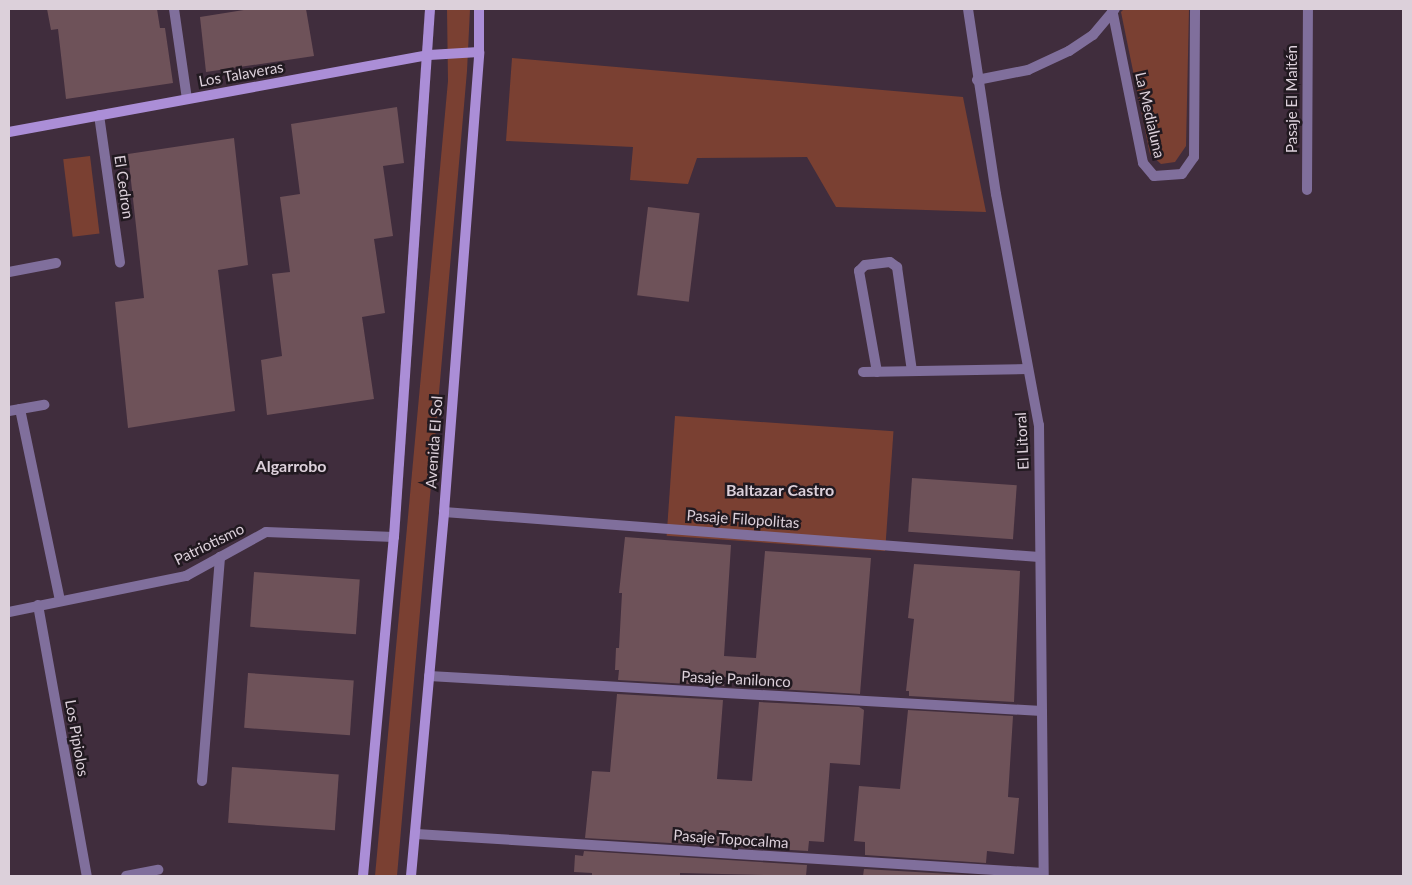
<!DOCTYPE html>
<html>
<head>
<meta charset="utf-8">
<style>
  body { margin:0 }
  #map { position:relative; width:1412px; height:885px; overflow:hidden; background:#402d3d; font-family:Lato,sans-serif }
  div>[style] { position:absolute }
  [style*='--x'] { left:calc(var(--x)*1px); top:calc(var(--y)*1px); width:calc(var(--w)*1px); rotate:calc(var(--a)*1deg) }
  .green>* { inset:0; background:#7a4032; transform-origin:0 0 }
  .building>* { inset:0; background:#6e5259; transform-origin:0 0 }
  .lane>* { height:10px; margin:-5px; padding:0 5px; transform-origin:5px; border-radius:5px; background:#806f9c }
  .street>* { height:10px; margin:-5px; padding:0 5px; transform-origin:5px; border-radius:5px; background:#806f9c }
  .secondary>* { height:10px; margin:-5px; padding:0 5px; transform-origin:5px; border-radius:5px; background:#ab8ed7 }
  span { translate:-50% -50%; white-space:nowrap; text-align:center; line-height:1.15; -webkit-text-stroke:5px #211920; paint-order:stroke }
  .street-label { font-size:15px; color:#dcd0da }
  .neighbourhood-label { font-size:16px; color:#dcd0da; font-weight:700 }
  .frame { position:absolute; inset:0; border:10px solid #dcd0da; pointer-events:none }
</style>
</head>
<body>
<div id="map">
  <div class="green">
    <i style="clip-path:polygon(447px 9px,470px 9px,467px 71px,397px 876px,375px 876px,448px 81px)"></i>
    <i style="clip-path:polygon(1124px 9px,1189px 9px,1186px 146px,1175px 162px,1161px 164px,1150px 154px,1121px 12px)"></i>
    <i style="clip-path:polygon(512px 58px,963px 97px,986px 212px,836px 207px,807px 157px,697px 158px,688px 184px,630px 180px,633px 147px,506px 141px)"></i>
    <i style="left:90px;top:156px;width:78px;height:27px;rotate:83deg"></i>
    <i style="left:675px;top:416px;width:219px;height:120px;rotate:4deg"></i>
  </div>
  <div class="building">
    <i style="clip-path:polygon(47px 9px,157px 9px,160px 28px,165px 28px,173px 83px,66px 99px,58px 29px,51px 30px)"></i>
    <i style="clip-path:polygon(250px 9px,306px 9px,314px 56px,206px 72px,200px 17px)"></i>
    <i style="clip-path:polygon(397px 107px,404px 163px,383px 166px,393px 236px,374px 239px,385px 313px,362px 317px,374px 399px,267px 415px,261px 360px,282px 356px,272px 274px,290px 272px,280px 197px,300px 194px,291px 124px)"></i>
    <i style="clip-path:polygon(234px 138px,248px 265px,218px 270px,235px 411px,128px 428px,115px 302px,144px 298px,128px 154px)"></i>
    <i style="left:648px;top:207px;width:52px;height:89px;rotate:7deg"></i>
    <i style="left:912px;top:478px;width:105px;height:54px;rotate:4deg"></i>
    <i style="clip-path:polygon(625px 537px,731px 545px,724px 656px,756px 658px,765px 551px,871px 558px,860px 694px,761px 688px,761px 679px,724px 677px,724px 686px,618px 680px,619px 670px,615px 670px,616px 648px,619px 648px,622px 593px,619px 593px)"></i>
    <i style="clip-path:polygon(914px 564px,1020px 571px,1014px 702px,909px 696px,909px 691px,906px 691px,914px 619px,908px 618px)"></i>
    <i style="left:254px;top:572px;width:106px;height:55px;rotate:4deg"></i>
    <i style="left:248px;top:673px;width:106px;height:55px;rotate:4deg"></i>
    <i style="clip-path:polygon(617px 694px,723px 700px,717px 779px,752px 781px,759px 702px,859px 707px,864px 710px,860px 765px,830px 763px,824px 842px,809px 841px,808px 851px,585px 838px,592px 771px,610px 772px)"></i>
    <i style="clip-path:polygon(908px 710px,1013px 716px,1008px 797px,1019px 798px,1014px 854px,987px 851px,986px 863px,865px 855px,865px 842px,854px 841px,859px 786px,900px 789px)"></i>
    <i style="left:232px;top:767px;width:107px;height:56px;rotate:4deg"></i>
    <i style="clip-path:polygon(584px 851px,807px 865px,806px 876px,680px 873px,680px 876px,592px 876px,592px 873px,574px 872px,575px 855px,583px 856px)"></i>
    <i style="clip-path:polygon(864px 869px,985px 876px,863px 876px)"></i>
  </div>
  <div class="lane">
    <i style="--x:202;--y:781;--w:225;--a:-85.4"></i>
  </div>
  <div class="street">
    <i style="--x:174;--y:9;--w:91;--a:81.8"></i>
    <i style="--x:968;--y:9;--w:187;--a:81.4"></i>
    <i style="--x:996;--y:194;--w:235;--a:79.5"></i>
    <i style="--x:1039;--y:425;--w:451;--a:89.4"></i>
    <i style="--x:1112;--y:9;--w:157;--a:78.6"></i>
    <i style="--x:1143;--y:163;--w:17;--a:50"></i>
    <i style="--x:1154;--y:176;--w:28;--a:-4"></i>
    <i style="--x:1182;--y:174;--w:21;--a:-55"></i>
    <i style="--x:1194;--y:157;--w:148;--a:-89.6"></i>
    <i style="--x:977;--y:80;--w:52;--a:-11.1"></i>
    <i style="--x:1028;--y:70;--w:45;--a:-24.9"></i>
    <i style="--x:1069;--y:51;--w:29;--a:-34"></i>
    <i style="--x:1093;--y:35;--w:34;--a:-50"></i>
    <i style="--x:99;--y:115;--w:149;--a:81.9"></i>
    <i style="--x:1307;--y:190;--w:181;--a:-89.7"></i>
    <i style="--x:9;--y:272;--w:48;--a:-10.8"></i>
    <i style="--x:863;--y:372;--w:165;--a:-1"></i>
    <i style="--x:877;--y:372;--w:103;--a:-100.1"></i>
    <i style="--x:859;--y:271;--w:8;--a:-45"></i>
    <i style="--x:865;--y:265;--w:25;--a:-7"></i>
    <i style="--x:890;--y:262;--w:9;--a:36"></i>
    <i style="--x:897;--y:267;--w:105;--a:81.8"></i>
    <i style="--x:20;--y:409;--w:196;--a:78.2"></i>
    <i style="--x:9;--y:411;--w:36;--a:-10"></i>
    <i style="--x:444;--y:512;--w:597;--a:4.33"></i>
    <i style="--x:38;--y:605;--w:275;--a:79.8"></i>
    <i style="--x:9;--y:612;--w:181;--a:-11.5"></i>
    <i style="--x:186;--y:576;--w:91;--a:-28.8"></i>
    <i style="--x:266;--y:532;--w:128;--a:2.2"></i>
    <i style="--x:429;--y:676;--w:614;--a:3.27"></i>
    <i style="--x:416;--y:834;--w:628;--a:3.56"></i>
    <i style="--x:126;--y:876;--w:33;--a:-11"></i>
  </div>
  <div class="secondary">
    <i style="--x:9;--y:132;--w:427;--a:-10.4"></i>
    <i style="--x:429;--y:55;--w:50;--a:-3.4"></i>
    <i style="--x:363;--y:876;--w:340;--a:-84.8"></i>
    <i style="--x:394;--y:537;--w:529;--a:-86.1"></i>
    <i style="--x:411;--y:876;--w:365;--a:-84.8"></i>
    <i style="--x:444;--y:512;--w:461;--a:-85.6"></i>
    <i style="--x:479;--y:52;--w:43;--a:-90"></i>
  </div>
  <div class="street-label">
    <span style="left:241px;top:74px;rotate:-10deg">Los Talaveras</span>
    <span style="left:1292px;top:99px;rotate:-90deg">Pasaje El Maitén</span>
    <span style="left:1150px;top:115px;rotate:77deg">La Medialuna</span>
    <span style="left:124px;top:187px;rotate:82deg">El Cedron</span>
    <span style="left:1022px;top:441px;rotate:-93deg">El Litoral</span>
    <span style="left:434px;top:442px;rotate:-86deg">Avenida El Sol</span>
    <span style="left:743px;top:519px;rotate:4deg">Pasaje Filopolitas</span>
    <span style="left:209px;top:544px;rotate:-26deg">Patriotismo</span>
    <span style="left:736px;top:679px;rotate:3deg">Pasaje Panilonco</span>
    <span style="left:77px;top:738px;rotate:80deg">Los Pipiolos</span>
    <span style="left:731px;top:839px;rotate:4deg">Pasaje Topocalma</span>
  </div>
  <div class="neighbourhood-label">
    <span style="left:291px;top:466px">Algarrobo</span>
    <span style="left:780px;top:490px">Baltazar Castro</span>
  </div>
  <div class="frame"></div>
</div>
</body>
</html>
